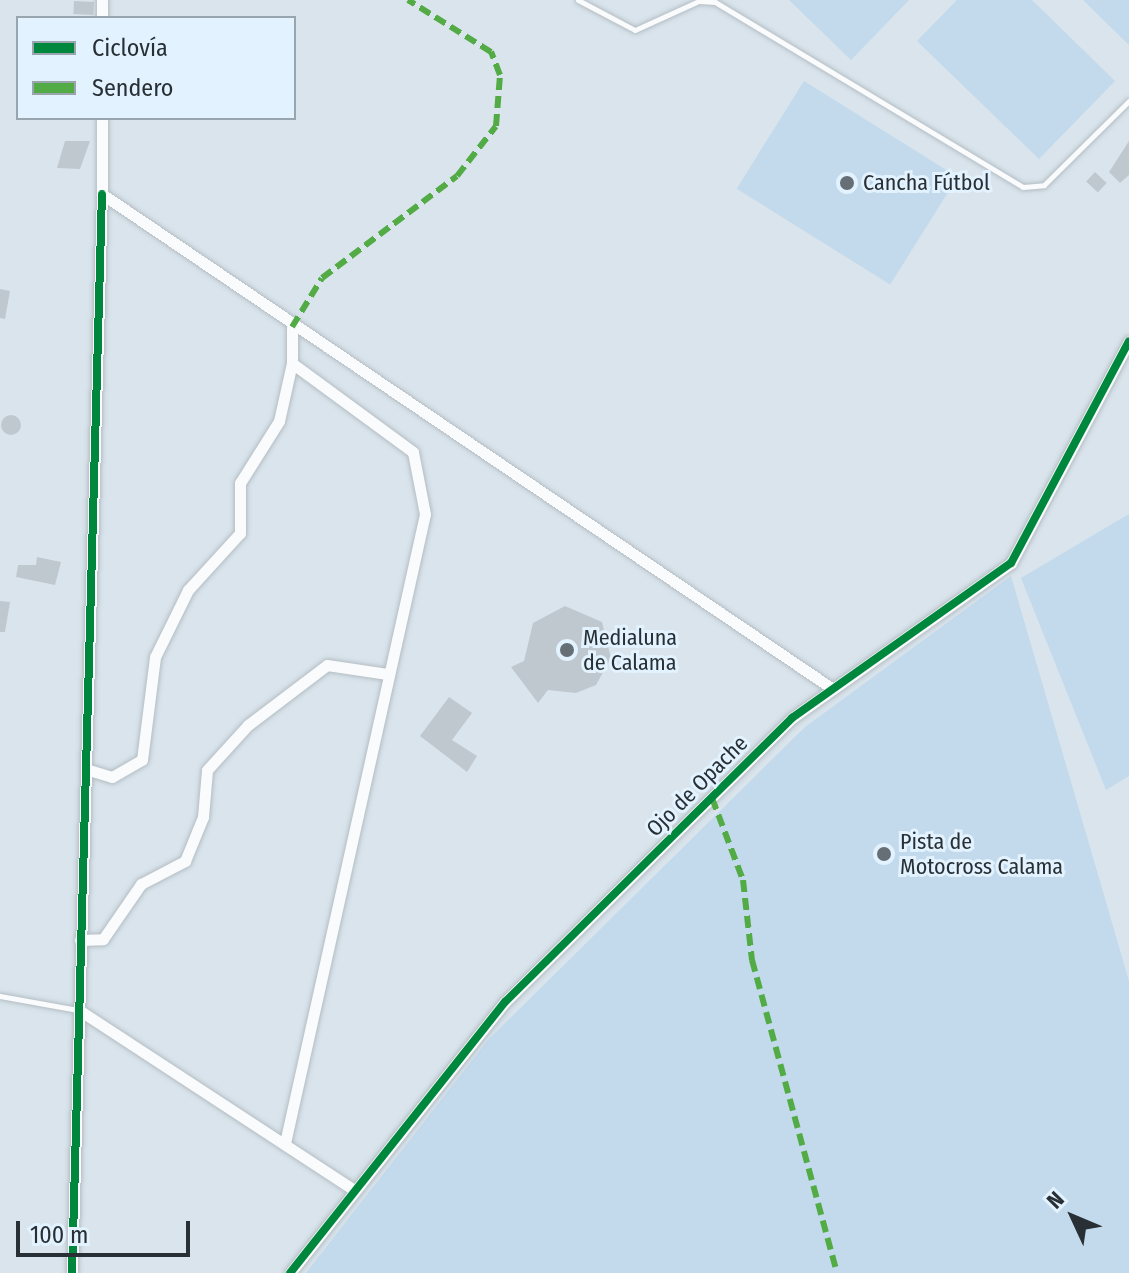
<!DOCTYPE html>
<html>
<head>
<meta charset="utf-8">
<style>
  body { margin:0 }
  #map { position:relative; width:1129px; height:1273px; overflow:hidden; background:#d9e4ec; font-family:"Fira Sans Condensed",sans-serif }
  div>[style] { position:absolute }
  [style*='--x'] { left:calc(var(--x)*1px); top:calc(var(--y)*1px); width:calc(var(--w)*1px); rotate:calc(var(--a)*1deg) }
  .green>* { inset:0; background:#c2daec; transform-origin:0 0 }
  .building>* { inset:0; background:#c0c8cf; transform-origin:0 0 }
  .round { border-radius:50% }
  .roads { filter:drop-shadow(0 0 2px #b5bdc3) drop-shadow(0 0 2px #b5bdc3) }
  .service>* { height:5px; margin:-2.5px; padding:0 2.5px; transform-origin:2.5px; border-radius:2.5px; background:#f9fbfc }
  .minor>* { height:11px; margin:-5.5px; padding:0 5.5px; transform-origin:5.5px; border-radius:5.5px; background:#f9fbfc }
  .quiet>* { height:6px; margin-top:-3px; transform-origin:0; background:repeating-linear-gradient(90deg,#53ab45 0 12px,transparent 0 18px) }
  .cycleway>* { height:8px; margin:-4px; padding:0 4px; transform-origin:4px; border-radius:4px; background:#00873e }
  .dots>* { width:22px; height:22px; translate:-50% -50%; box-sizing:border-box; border:4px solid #e2f2fe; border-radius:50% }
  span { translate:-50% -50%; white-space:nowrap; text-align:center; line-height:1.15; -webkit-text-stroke:6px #e2f2fe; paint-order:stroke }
  .poi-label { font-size:22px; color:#283035 }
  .left { translate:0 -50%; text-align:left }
  .street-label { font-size:22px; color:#283035 }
  .legend { position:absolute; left:16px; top:16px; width:280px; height:104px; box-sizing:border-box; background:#e2f2fe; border:2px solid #98a4ae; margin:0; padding:10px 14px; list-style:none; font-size:24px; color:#283035 }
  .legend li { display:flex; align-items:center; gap:16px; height:40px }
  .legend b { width:40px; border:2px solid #98a4ae }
  .north { position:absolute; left:1033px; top:1177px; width:80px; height:80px; -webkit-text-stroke:6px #e2f2fe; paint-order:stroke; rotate:314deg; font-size:22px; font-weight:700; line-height:32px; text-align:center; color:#283035 }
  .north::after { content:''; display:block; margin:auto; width:28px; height:36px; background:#283035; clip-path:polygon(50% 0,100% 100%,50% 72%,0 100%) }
  .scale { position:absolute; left:16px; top:1221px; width:174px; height:36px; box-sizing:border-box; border:4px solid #283035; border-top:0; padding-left:10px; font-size:24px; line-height:28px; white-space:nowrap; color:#283035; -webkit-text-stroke:6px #e2f2fe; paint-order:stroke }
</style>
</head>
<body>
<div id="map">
  <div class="green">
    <i style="clip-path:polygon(789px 0,909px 0,851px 60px)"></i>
    <i style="clip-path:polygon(957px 0,1032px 0,1115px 81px,1039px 159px,917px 41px)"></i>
    <i style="clip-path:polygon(1083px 0,1129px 0,1129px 45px)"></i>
    <i style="left:804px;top:81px;width:181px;height:127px;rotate:32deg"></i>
    <i style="clip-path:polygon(1129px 514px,1129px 776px,1106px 790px,1021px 578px)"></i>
    <i style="clip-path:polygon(1011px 576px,1129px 981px,1129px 1273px,306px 1273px,488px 1040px,805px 727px)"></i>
  </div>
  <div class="building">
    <i style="left:74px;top:1px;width:20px;height:13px;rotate:3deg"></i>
    <i style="clip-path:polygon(65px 141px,90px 141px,80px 169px,57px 168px)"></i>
    <i style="clip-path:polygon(1129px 141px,1129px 175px,1120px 183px,1109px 172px)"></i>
    <i style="left:1095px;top:172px;width:16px;height:13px;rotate:43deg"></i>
    <i style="clip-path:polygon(0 289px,10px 291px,5px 319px,0 318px)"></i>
    <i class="round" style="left:1px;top:415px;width:20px;height:20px"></i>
    <i style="clip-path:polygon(37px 557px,61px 562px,55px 585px,16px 577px,18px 565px,36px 565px)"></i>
    <i style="clip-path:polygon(0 601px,10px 602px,5px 632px,0 632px)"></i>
    <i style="clip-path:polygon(565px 606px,602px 622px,611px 658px,596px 685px,576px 693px,548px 690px,538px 703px,511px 667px,524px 661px,533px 623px)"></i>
    <i style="clip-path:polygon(449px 697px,472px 713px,452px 740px,477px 756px,467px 772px,420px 736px)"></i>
  </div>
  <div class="roads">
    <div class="service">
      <i style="--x:578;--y:0;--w:64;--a:27.8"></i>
      <i style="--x:635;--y:30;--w:70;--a:-24.4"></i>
      <i style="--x:699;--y:1;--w:16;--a:4"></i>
      <i style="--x:715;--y:2;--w:359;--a:31"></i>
      <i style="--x:1023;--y:187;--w:21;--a:-5"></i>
      <i style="--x:1044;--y:185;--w:120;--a:-44.7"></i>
      <i style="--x:0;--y:996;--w:79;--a:10.2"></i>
    </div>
    <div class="minor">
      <i style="--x:102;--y:0;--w:18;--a:90"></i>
      <i style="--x:102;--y:118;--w:76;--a:90"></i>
      <i style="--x:102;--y:194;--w:879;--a:34.11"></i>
      <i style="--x:89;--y:770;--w:24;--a:17"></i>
      <i style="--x:112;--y:777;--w:34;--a:-30"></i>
      <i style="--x:142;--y:760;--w:104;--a:-82.8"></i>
      <i style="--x:155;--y:657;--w:75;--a:-63.8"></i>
      <i style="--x:188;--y:590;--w:77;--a:-47.6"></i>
      <i style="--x:240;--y:533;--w:50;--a:-90"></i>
      <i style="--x:240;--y:483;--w:73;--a:-57.8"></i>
      <i style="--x:279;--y:421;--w:59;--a:-77.4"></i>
      <i style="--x:80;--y:940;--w:23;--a:-2"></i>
      <i style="--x:103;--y:939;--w:67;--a:-55.4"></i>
      <i style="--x:141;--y:884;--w:50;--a:-27.6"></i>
      <i style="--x:185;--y:861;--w:48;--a:-67.8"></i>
      <i style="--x:203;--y:817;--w:47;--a:-85.1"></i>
      <i style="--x:207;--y:770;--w:61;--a:-47.7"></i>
      <i style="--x:248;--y:725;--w:99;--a:-37.2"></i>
      <i style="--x:327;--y:665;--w:61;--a:8.5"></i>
      <i style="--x:79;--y:1010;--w:329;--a:33.2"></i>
      <i style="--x:285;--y:1143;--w:644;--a:-77.45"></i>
      <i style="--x:425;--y:514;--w:63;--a:-101"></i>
      <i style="--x:413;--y:452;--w:150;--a:-143.7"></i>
      <i style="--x:292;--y:363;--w:36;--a:-90"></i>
      <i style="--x:72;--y:1273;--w:1079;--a:-88.41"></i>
      <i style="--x:290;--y:1273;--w:346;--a:-51.6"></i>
      <i style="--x:505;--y:1002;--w:404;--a:-44.7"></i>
      <i style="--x:792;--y:718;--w:268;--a:-35.3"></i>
      <i style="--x:1011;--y:563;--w:251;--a:-62"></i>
    </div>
  </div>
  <div class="quiet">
    <i style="--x:292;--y:327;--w:57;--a:-58.5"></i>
    <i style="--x:322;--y:278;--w:169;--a:-37.1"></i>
    <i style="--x:457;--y:176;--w:63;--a:-52"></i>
    <i style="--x:496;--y:126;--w:51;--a:-85.5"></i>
    <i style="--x:500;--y:75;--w:25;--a:-111"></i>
    <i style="--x:491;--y:52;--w:98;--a:-147.9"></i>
    <i style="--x:712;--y:798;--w:88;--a:69.3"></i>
    <i style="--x:743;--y:880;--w:81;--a:83.6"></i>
    <i style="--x:752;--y:960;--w:324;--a:74.8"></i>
  </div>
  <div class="cycleway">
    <i style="--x:72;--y:1273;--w:1079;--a:-88.41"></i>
    <i style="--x:290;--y:1273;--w:346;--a:-51.6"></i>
    <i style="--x:505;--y:1002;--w:404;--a:-44.7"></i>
    <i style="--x:792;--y:718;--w:268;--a:-35.3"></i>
    <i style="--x:1011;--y:563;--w:251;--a:-62"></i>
  </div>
  <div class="dots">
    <i style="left:847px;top:183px;background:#666f75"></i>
    <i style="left:567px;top:650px;background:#666f75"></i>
    <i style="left:884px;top:854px;background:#666f75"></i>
  </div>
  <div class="poi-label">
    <span class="left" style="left:863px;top:183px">Cancha Fútbol</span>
    <span class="left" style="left:583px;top:650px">Medialuna<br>de Calama</span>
    <span class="left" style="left:900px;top:854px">Pista de<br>Motocross Calama</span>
  </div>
  <div class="street-label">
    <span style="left:697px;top:786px;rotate:-45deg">Ojo de Opache</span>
  </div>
  <ul class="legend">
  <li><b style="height:10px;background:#00873e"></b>Ciclovía</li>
  <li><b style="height:10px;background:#53ab45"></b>Sendero</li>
  </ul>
  <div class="north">N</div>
  <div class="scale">100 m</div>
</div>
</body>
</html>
